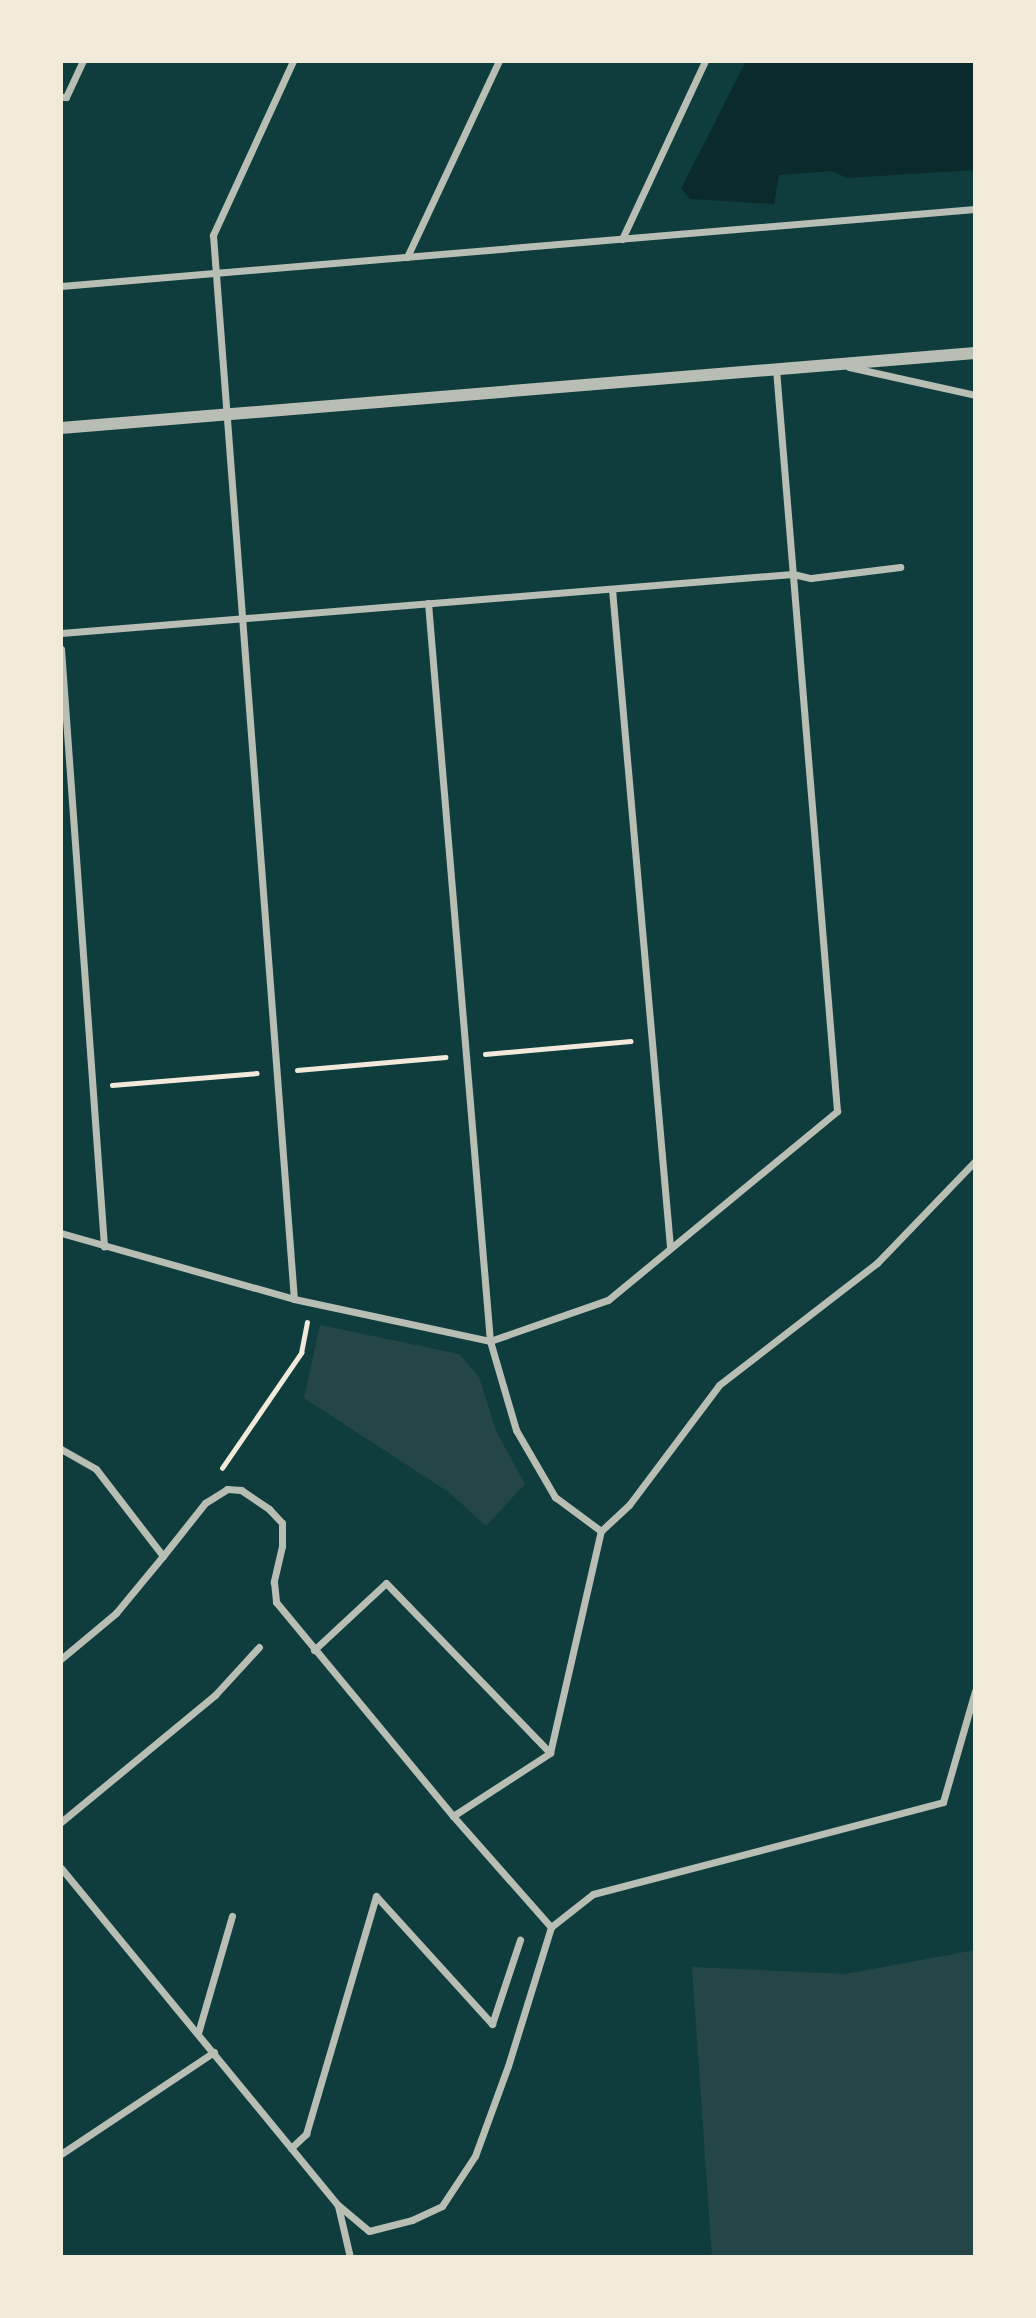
<!DOCTYPE html>
<html>
<head>
<meta charset="utf-8">
<style>
  body { margin:0 }
  #map { position:relative; width:1036px; height:2318px; overflow:hidden; background:#0f3d3e; font-family:"Source Sans 3",sans-serif }
  div>[style] { position:absolute }
  [style*='--x'] { left:calc(var(--x)*1px); top:calc(var(--y)*1px); width:calc(var(--w)*1px); rotate:calc(var(--a)*1deg) }
  .green>* { inset:0; background:#244646 }
  .water>* { inset:0; background:#0a2a2b }
  .path>* { height:4.5px; margin:-2.25px; padding:0 2.25px; transform-origin:2.25px; border-radius:2.25px; background:#f1e9da }
  .minor>* { height:7px; margin:-3.5px; padding:0 3.5px; transform-origin:3.5px; border-radius:3.5px; background:#b8beb3 }
  .tertiary>* { height:12px; margin:-6px; padding:0 6px; transform-origin:6px; border-radius:6px; background:#b8beb3 }
  span { translate:-50% -50%; white-space:nowrap; text-align:center; line-height:1.15; -webkit-text-stroke:6px #f1e9da; paint-order:stroke }
  .frame { position:absolute; inset:0; border:63px solid #f1e9da; pointer-events:none }
</style>
</head>
<body>
<div id="map">
  <div class="green">
    <i style="clip-path:polygon(320px 1325px,459px 1354px,479px 1377px,496px 1431px,525px 1484px,486px 1526px,450px 1493px,304px 1398px)"></i>
    <i style="clip-path:polygon(975px 1950px,975px 2257px,712px 2257px,692px 1967px,846px 1974px)"></i>
  </div>
  <div class="water">
    <i style="clip-path:polygon(746px 61px,975px 61px,975px 170px,847px 178px,832px 171px,779px 175px,774px 204px,690px 199px,681px 189px)"></i>
  </div>
  <div class="path">
    <i style="--x:485;--y:1054;--w:146;--a:-5.1"></i>
    <i style="--x:297;--y:1070;--w:149;--a:-5"></i>
    <i style="--x:112;--y:1085;--w:145;--a:-4.7"></i>
    <i style="--x:222;--y:1468;--w:140;--a:-55.5"></i>
    <i style="--x:301;--y:1353;--w:31;--a:-79"></i>
  </div>
  <div class="minor">
    <i style="--x:293;--y:61;--w:192;--a:114.7"></i>
    <i style="--x:213;--y:235;--w:1067;--a:85.65"></i>
    <i style="--x:61;--y:97;--w:5;--a:0"></i>
    <i style="--x:66;--y:97;--w:40;--a:-65"></i>
    <i style="--x:622;--y:239;--w:196;--a:-65"></i>
    <i style="--x:407;--y:257;--w:217;--a:-64.9"></i>
    <i style="--x:61;--y:286;--w:917;--a:-4.82"></i>
    <i style="--x:849;--y:367;--w:129;--a:12.5"></i>
    <i style="--x:612;--y:589;--w:661;--a:84.96"></i>
    <i style="--x:428;--y:603;--w:741;--a:85.2"></i>
    <i style="--x:490;--y:1341;--w:93;--a:73.7"></i>
    <i style="--x:516;--y:1430;--w:78;--a:59.8"></i>
    <i style="--x:555;--y:1497;--w:57;--a:36.5"></i>
    <i style="--x:601;--y:1531;--w:38;--a:-43"></i>
    <i style="--x:629;--y:1505;--w:150;--a:-53.1"></i>
    <i style="--x:719;--y:1385;--w:200;--a:-37.7"></i>
    <i style="--x:877;--y:1263;--w:141;--a:-46.1"></i>
    <i style="--x:61;--y:633;--w:734;--a:-4.61"></i>
    <i style="--x:793;--y:574;--w:18;--a:13"></i>
    <i style="--x:811;--y:578;--w:90;--a:-7"></i>
    <i style="--x:61;--y:649;--w:599;--a:85.88"></i>
    <i style="--x:61;--y:1233;--w:242;--a:15.8"></i>
    <i style="--x:294;--y:1299;--w:200;--a:12.1"></i>
    <i style="--x:490;--y:1341;--w:125;--a:-19.2"></i>
    <i style="--x:608;--y:1300;--w:297;--a:-39.5"></i>
    <i style="--x:837;--y:1111;--w:745;--a:-94.7"></i>
    <i style="--x:61;--y:1449;--w:40;--a:29.7"></i>
    <i style="--x:96;--y:1469;--w:110;--a:52.4"></i>
    <i style="--x:163;--y:1556;--w:74;--a:129.5"></i>
    <i style="--x:116;--y:1613;--w:72;--a:140.1"></i>
    <i style="--x:163;--y:1556;--w:68;--a:-51.6"></i>
    <i style="--x:205;--y:1503;--w:26;--a:-32"></i>
    <i style="--x:227;--y:1489;--w:14;--a:4"></i>
    <i style="--x:241;--y:1490;--w:34;--a:34"></i>
    <i style="--x:269;--y:1509;--w:19;--a:47"></i>
    <i style="--x:282;--y:1523;--w:23;--a:90"></i>
    <i style="--x:282;--y:1546;--w:37;--a:103"></i>
    <i style="--x:274;--y:1582;--w:20;--a:84"></i>
    <i style="--x:276;--y:1602;--w:278;--a:50.4"></i>
    <i style="--x:453;--y:1816;--w:148;--a:48.6"></i>
    <i style="--x:314;--y:1650;--w:98;--a:-42.9"></i>
    <i style="--x:386;--y:1583;--w:236;--a:46"></i>
    <i style="--x:453;--y:1816;--w:116;--a:-33"></i>
    <i style="--x:550;--y:1753;--w:228;--a:-77.1"></i>
    <i style="--x:61;--y:1822;--w:200;--a:-39.5"></i>
    <i style="--x:215;--y:1695;--w:65;--a:-47.5"></i>
    <i style="--x:61;--y:1868;--w:436;--a:50.6"></i>
    <i style="--x:338;--y:2205;--w:40;--a:40"></i>
    <i style="--x:369;--y:2231;--w:44;--a:-14.3"></i>
    <i style="--x:412;--y:2220;--w:33;--a:-25"></i>
    <i style="--x:442;--y:2206;--w:60;--a:-56.6"></i>
    <i style="--x:475;--y:2156;--w:96;--a:-69.9"></i>
    <i style="--x:508;--y:2066;--w:145;--a:-72.8"></i>
    <i style="--x:551;--y:1927;--w:53;--a:-38.2"></i>
    <i style="--x:593;--y:1894;--w:362;--a:-14.7"></i>
    <i style="--x:943;--y:1802;--w:116;--a:-73.9"></i>
    <i style="--x:198;--y:2033;--w:122;--a:-73.8"></i>
    <i style="--x:291;--y:2148;--w:21;--a:-43"></i>
    <i style="--x:306;--y:2134;--w:248;--a:-73.6"></i>
    <i style="--x:376;--y:1896;--w:173;--a:47.8"></i>
    <i style="--x:492;--y:2024;--w:89;--a:-71.6"></i>
    <i style="--x:61;--y:2154;--w:184;--a:-33.7"></i>
    <i style="--x:338;--y:2206;--w:52;--a:76.8"></i>
  </div>
  <div class="tertiary">
    <i style="--x:61;--y:428;--w:917;--a:-4.69"></i>
  </div>
  <div class="frame"></div>
</div>
</body>
</html>
